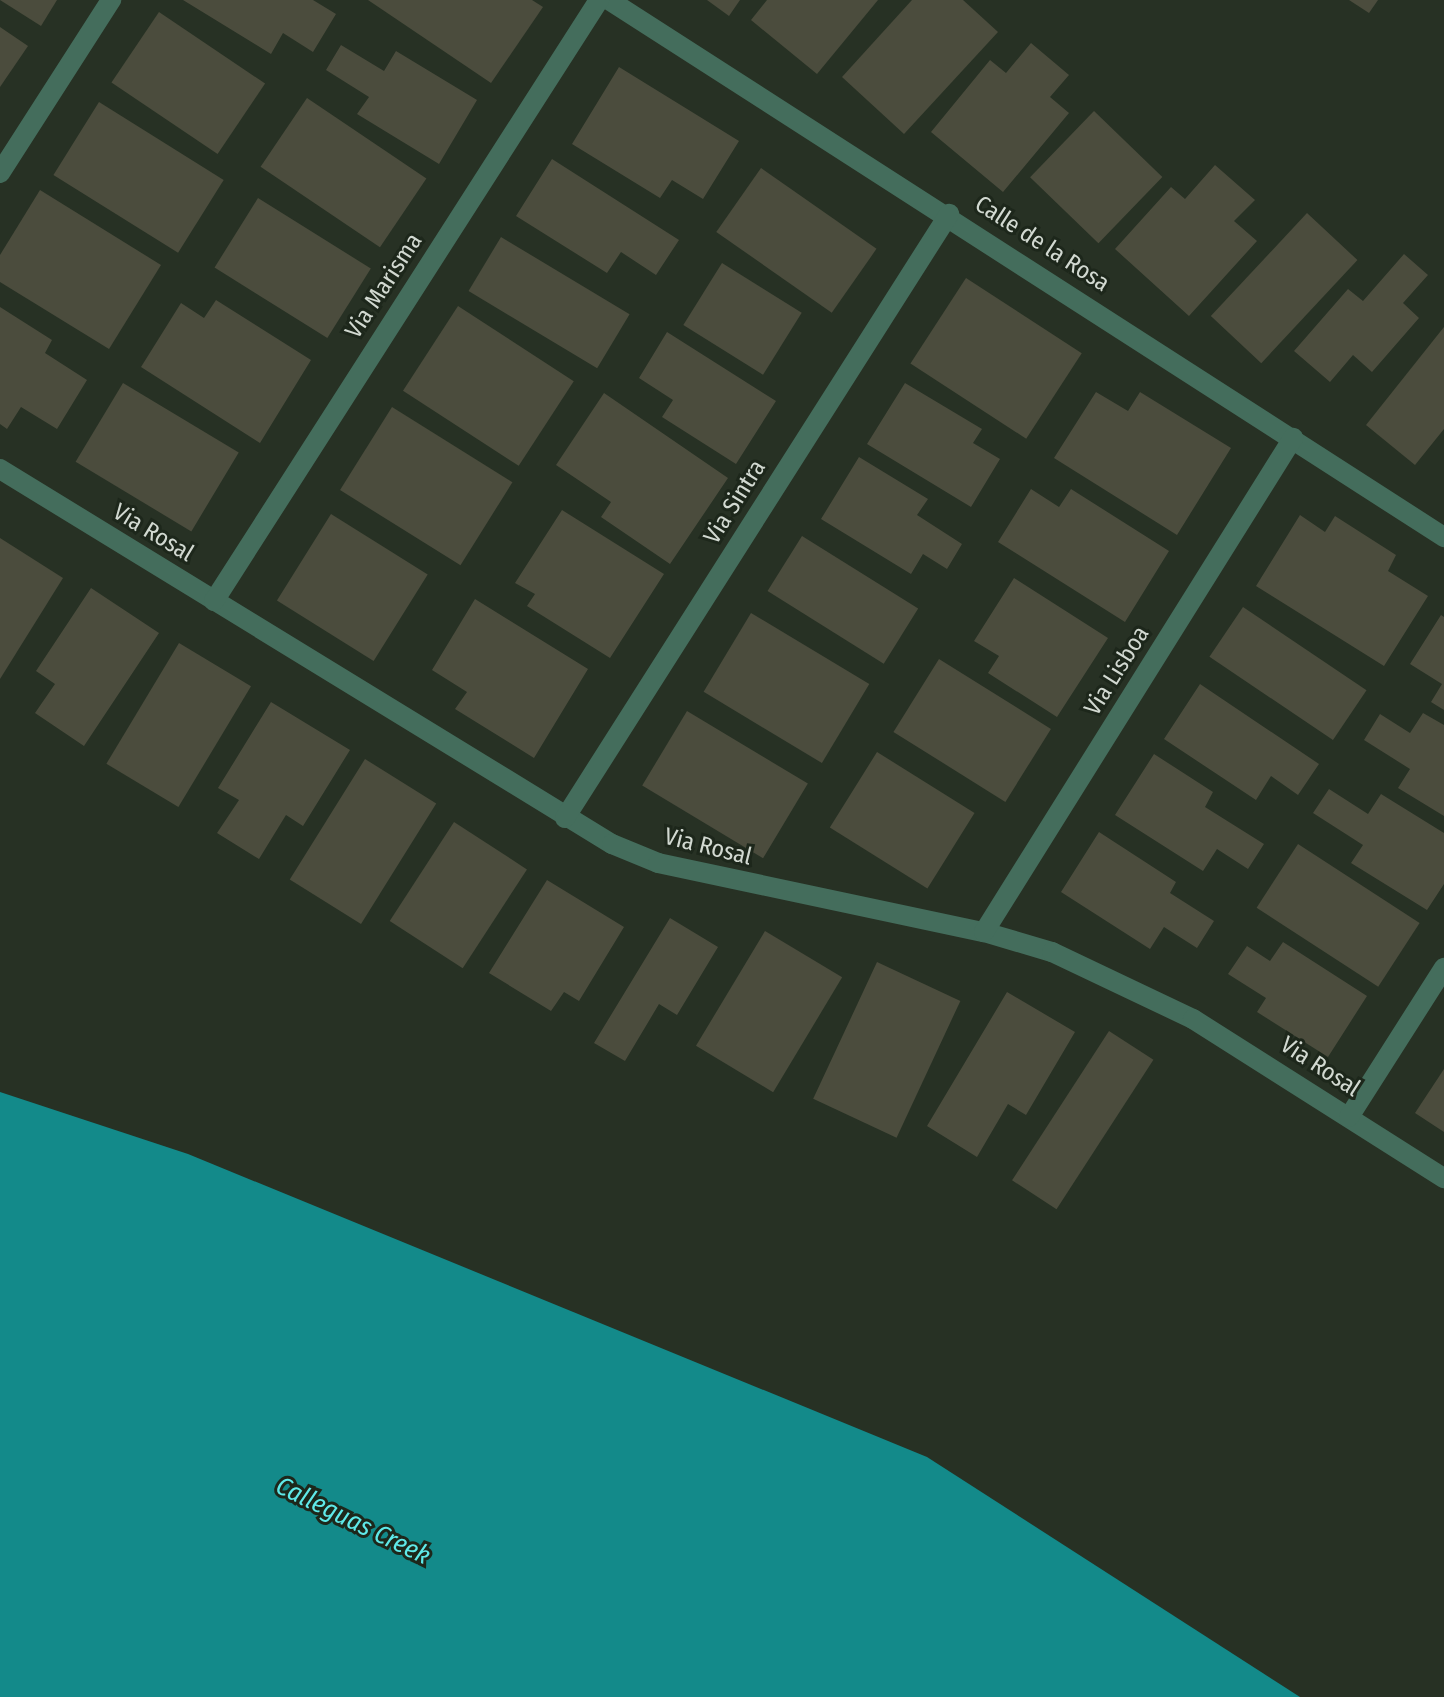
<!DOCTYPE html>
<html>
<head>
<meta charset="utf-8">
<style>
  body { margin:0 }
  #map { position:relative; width:1444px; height:1697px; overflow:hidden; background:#273124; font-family:"Fira Sans Condensed",sans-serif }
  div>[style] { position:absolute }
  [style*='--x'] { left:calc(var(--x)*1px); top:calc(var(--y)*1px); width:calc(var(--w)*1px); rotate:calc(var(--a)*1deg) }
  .water>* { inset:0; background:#138a8a }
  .building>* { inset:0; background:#4b4c3d; transform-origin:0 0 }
  .minor>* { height:20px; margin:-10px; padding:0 10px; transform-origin:10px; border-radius:10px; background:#446d5c }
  span { translate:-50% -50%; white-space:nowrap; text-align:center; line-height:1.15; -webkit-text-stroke:6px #1d271b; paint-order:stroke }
  .street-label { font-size:24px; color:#d2d9d1 }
  .water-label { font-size:26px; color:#5fe9e9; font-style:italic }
</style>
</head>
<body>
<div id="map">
  <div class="water">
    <i style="clip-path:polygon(0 1092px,188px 1154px,927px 1457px,1300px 1697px,0 1697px)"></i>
  </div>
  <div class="building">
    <i style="clip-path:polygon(0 0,57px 0,41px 26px)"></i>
    <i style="clip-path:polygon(183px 0,313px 0,336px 14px,313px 52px,283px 33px,271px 54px)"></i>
    <i style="clip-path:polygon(368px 0,532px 0,543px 7px,491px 83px)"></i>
    <i style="clip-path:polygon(707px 0,740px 0,729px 16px)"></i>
    <i style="clip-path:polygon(767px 0,878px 0,817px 74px,751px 20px)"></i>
    <i style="clip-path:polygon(912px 0,963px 0,998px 32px,904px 134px,842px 77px)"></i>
    <i style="clip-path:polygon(1349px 0,1378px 0,1369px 13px)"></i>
    <i style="left:159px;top:12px;width:128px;height:85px;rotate:34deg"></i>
    <i style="clip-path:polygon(0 27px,28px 46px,0 87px)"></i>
    <i style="clip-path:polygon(1031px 43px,1069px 75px,1050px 97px,1069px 113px,1003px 192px,931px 132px,990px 60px,1006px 73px)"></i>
    <i style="clip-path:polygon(341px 45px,384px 71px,396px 51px,477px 100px,439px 164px,357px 114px,369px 97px,326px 70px)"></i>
    <i style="clip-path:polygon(619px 67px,739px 141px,703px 199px,672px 180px,660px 198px,572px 144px)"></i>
    <i style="left:307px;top:98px;width:144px;height:83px;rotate:34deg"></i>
    <i style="left:99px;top:102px;width:147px;height:86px;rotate:32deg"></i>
    <i style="left:1094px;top:111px;width:95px;height:92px;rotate:44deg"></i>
    <i style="clip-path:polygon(552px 159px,679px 240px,656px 275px,621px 252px,607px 273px,516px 216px)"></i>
    <i style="clip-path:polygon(1215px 165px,1255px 200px,1234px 221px,1257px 241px,1189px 316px,1115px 249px,1171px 187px,1185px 199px)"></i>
    <i style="left:761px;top:168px;width:141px;height:78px;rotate:35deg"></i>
    <i style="clip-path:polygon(40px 190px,161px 265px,109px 349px,0 282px,0 255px)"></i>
    <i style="left:258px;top:198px;width:133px;height:82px;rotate:32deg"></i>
    <i style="left:1307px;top:213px;width:69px;height:141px;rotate:43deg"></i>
    <i style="left:501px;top:237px;width:150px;height:63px;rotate:31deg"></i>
    <i style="clip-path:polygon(1404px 254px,1428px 275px,1403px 303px,1419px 318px,1372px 372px,1353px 355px,1330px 382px,1294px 351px,1348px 289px,1363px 301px)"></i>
    <i style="left:722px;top:263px;width:94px;height:73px;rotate:32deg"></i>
    <i style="left:966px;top:278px;width:138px;height:102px;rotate:33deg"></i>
    <i style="clip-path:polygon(216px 300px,311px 360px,260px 443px,141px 367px,181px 303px,204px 318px)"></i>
    <i style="left:458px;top:306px;width:138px;height:101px;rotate:33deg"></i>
    <i style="clip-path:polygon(0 307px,52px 340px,45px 353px,87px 380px,57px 429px,21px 407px,7px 429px,0 424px)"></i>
    <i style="clip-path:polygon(1444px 327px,1444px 429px,1415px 465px,1366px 425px)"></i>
    <i style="clip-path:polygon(667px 332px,776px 401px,736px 464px,662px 417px,673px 400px,639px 378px)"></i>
    <i style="left:123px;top:383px;width:135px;height:92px;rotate:31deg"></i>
    <i style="clip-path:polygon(905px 383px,982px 429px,973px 443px,1000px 459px,971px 507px,867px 444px)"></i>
    <i style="clip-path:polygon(1096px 392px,1128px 411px,1140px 392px,1231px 448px,1177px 535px,1054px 458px)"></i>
    <i style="clip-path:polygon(604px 393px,728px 478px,670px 564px,601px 517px,611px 502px,556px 465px)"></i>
    <i style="left:392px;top:407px;width:142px;height:98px;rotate:32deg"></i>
    <i style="clip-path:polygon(859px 457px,928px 499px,917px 515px,962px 544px,947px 569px,923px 554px,911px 574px,821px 519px)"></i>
    <i style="clip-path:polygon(1031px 489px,1059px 507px,1071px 489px,1169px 551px,1125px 622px,998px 542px)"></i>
    <i style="clip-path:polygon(562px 510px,664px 574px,610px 658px,527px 606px,535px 594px,515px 583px)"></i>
    <i style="left:331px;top:514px;width:114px;height:102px;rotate:32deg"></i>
    <i style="clip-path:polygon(1300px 515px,1325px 532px,1335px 516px,1396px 555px,1388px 571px,1428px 596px,1384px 666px,1256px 586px)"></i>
    <i style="left:802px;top:536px;width:137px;height:65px;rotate:32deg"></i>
    <i style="clip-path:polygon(0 538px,63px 578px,0 679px)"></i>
    <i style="clip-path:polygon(1014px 578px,1108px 638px,1057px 717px,988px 673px,999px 656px,974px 641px)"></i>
    <i style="clip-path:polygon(91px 588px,159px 633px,84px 746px,35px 713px,55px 684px,36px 671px)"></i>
    <i style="clip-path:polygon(475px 599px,588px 669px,534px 758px,455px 709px,467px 692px,432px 670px)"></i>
    <i style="left:1243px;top:607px;width:149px;height:60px;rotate:34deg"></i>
    <i style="left:751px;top:613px;width:138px;height:92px;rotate:31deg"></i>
    <i style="clip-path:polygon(1441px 615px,1444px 617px,1444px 710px,1431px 702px,1442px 684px,1410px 664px)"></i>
    <i style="left:179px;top:643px;width:84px;height:141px;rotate:31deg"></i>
    <i style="left:939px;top:659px;width:132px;height:86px;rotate:32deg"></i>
    <i style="clip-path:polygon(1200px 684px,1319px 764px,1298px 795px,1271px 776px,1256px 800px,1164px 739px)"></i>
    <i style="clip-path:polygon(271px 702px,350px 750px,303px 826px,286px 815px,259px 859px,217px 833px,239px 800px,218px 788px)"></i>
    <i style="left:687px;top:711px;width:141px;height:87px;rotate:31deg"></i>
    <i style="clip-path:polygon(1423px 713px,1444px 725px,1444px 816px,1398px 788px,1410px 769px,1364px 740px,1380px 714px,1410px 733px)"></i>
    <i style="left:877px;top:752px;width:115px;height:89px;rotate:32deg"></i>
    <i style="clip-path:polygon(1154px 754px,1213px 792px,1205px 807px,1264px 844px,1248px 869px,1217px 849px,1203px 871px,1115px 815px)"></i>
    <i style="left:365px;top:759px;width:84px;height:142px;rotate:32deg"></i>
    <i style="clip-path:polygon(1329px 789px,1368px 814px,1381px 794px,1444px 833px,1444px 884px,1427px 910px,1351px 863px,1363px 845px,1313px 813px)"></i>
    <i style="left:454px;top:822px;width:87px;height:118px;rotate:33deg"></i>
    <i style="clip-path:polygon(1099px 832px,1176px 882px,1170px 893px,1214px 921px,1197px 948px,1164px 927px,1150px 949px,1061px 892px)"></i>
    <i style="left:1298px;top:844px;width:145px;height:76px;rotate:33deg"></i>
    <i style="clip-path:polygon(547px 880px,624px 927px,579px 1001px,564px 992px,551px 1011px,489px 973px)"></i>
    <i style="clip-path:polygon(670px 918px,718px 947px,677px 1015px,659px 1004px,625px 1061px,594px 1043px)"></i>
    <i style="left:765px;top:931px;width:90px;height:134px;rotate:31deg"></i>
    <i style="clip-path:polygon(1283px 942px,1367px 996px,1328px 1057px,1257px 1012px,1266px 998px,1228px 974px,1247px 946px,1270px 961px)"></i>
    <i style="left:877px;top:962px;width:92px;height:151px;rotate:25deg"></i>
    <i style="clip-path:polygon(1007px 992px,1075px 1032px,1026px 1115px,1008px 1104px,977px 1157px,927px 1126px)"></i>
    <i style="left:1109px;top:1031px;width:53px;height:178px;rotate:33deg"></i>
    <i style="clip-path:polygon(1444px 1069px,1444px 1132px,1415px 1113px)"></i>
  </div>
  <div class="minor">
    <i style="--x:609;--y:0;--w:993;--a:32.75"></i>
    <i style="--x:0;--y:173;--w:206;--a:-57.3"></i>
    <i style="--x:0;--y:469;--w:718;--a:31.5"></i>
    <i style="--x:612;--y:844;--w:50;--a:22.4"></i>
    <i style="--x:658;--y:863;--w:333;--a:12"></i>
    <i style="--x:984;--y:932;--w:71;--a:16.4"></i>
    <i style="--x:1052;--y:952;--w:156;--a:25.4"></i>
    <i style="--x:1193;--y:1019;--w:297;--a:32.4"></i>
    <i style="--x:214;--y:601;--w:714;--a:-57.36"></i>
    <i style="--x:565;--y:818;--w:716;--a:-57.55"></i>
    <i style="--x:984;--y:932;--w:583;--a:-57.97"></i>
    <i style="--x:1349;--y:1117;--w:177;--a:-57.5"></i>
  </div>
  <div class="street-label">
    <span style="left:1042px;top:244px;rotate:33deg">Calle de la Rosa</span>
    <span style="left:384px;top:286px;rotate:-57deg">Via Marisma</span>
    <span style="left:735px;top:502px;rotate:-58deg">Via Sintra</span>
    <span style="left:153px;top:533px;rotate:31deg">Via Rosal</span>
    <span style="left:1117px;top:671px;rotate:-58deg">Via Lisboa</span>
    <span style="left:708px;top:847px;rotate:14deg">Via Rosal</span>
    <span style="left:1320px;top:1067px;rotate:33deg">Via Rosal</span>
  </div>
  <div class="water-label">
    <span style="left:353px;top:1521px;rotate:26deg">Calleguas Creek</span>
  </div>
</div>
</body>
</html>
